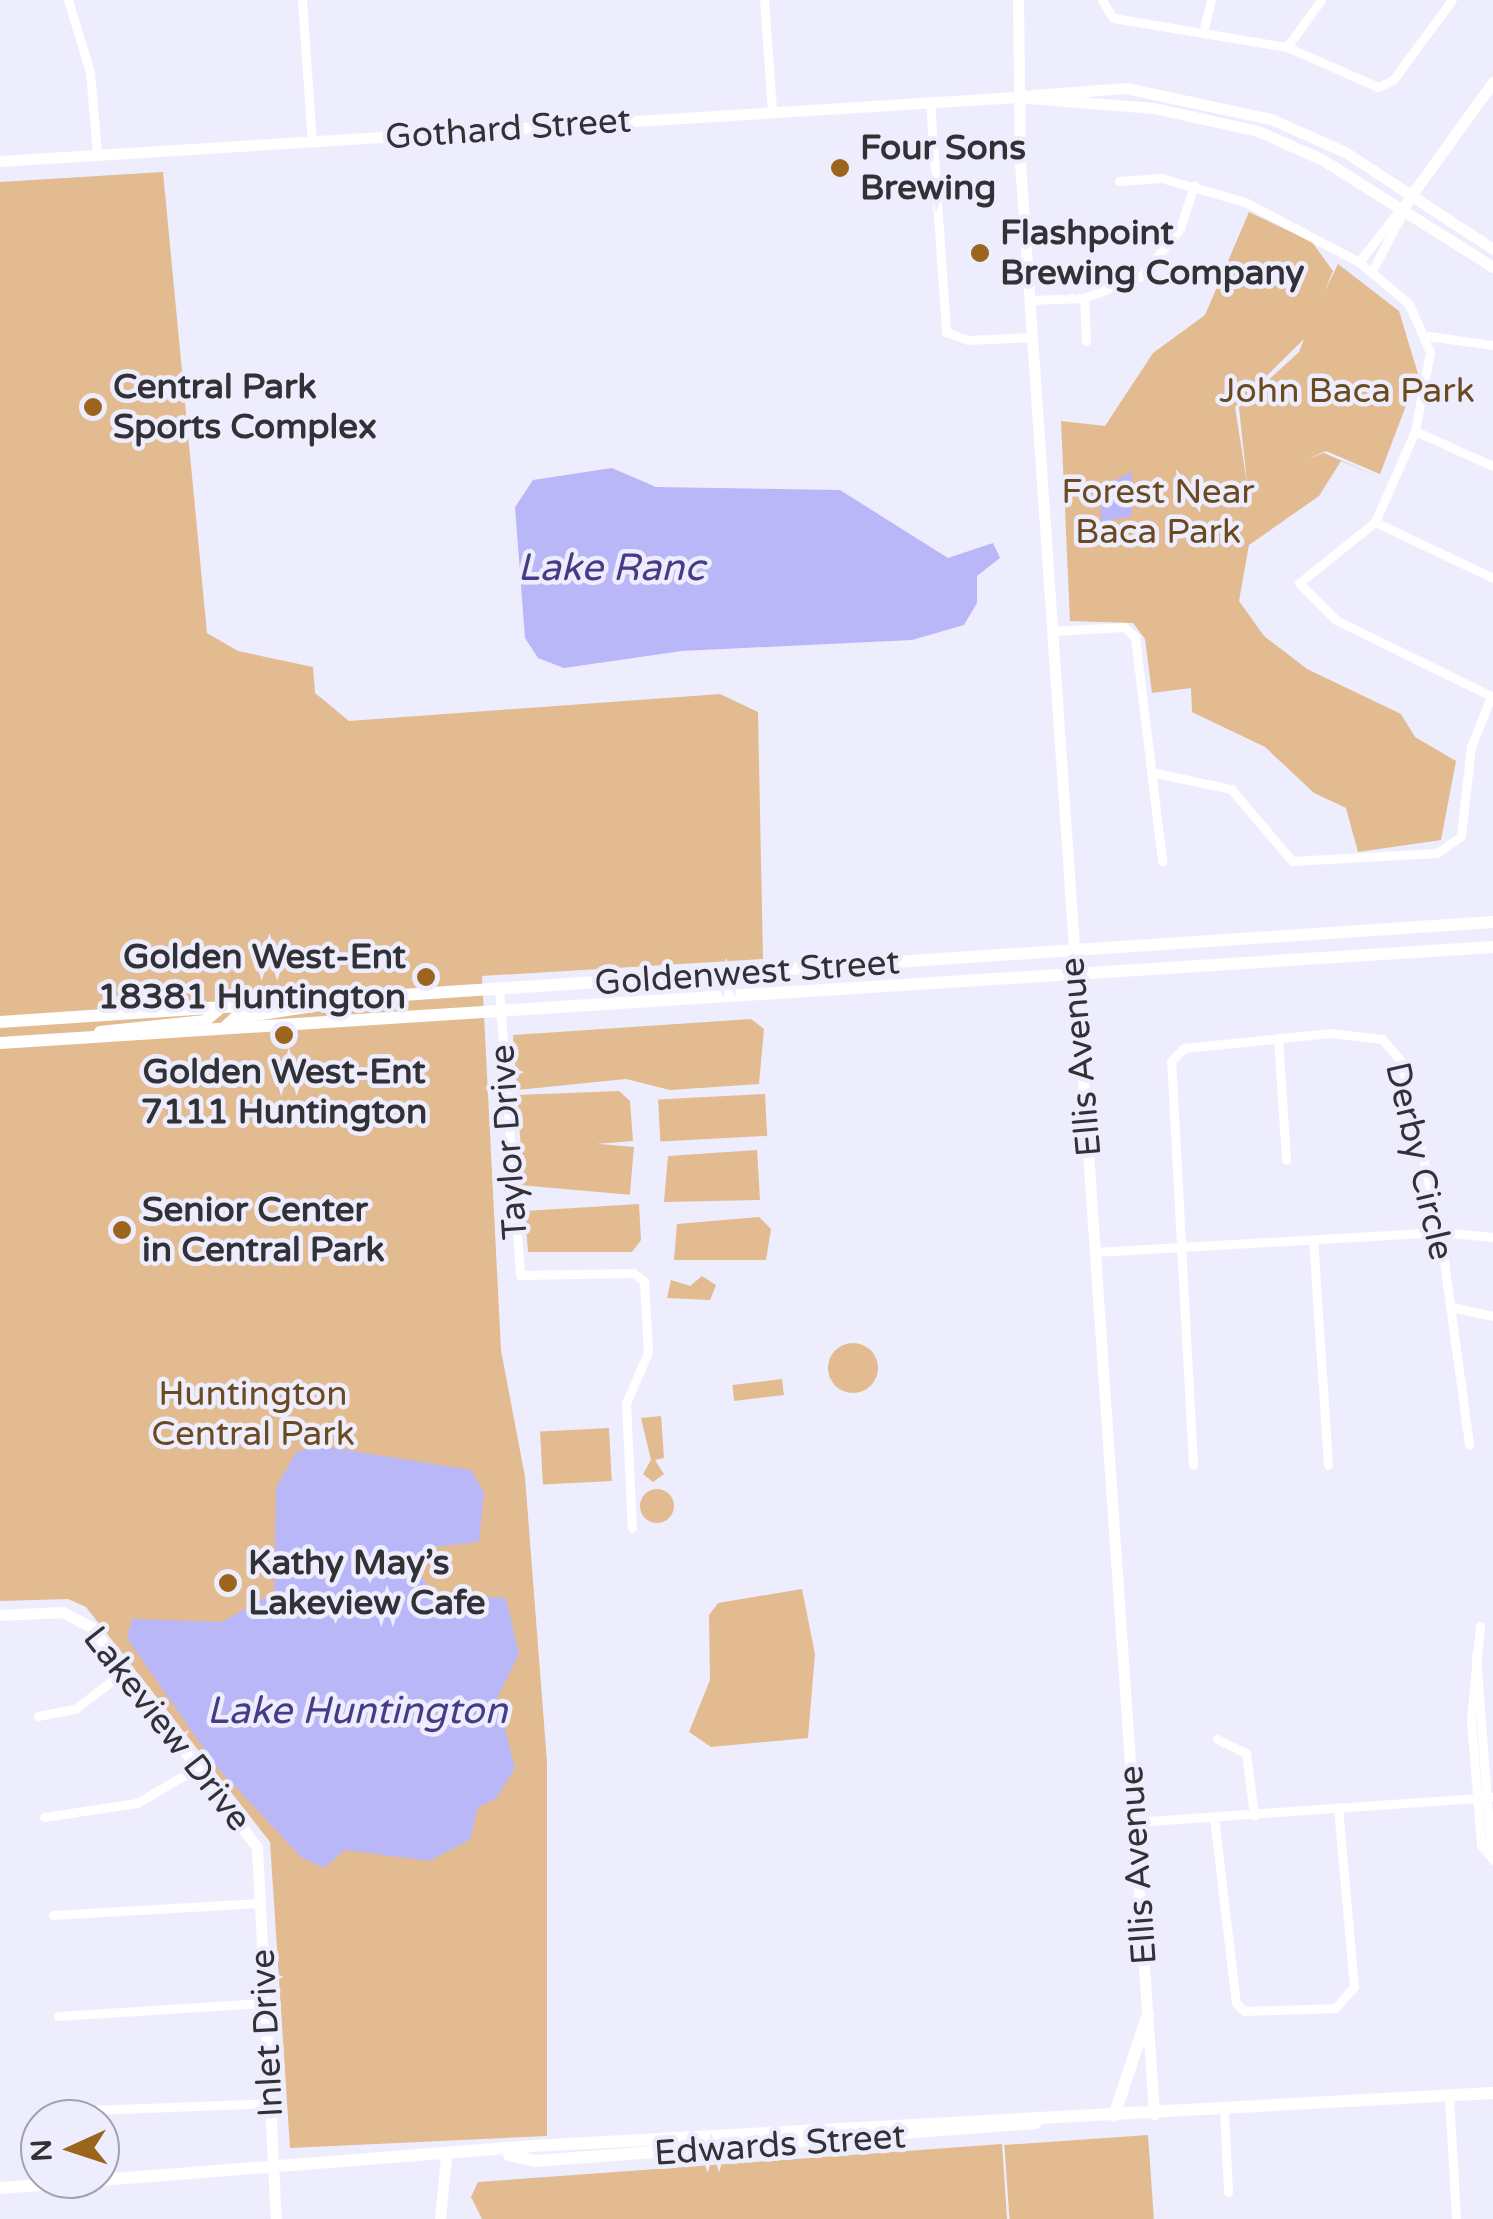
<!DOCTYPE html>
<html>
<head>
<meta charset="utf-8">
<style>
  body { margin:0 }
  #map { position:relative; width:1493px; height:2219px; overflow:hidden; background:#eeedfd; font-family:"Varela Round",sans-serif }
  div>[style] { position:absolute }
  [style*='--x'] { left:calc(var(--x)*1px); top:calc(var(--y)*1px); width:calc(var(--w)*1px); rotate:calc(var(--a)*1deg) }
  .green>* { inset:0; background:#e2bb90; transform-origin:0 0 }
  .round { border-radius:50% }
  .water>* { inset:0; background:#bab7f9 }
  .minor>* { height:9px; margin:-4.5px; padding:0 4.5px; transform-origin:4.5px; border-radius:4.5px; background:#fff }
  .tertiary>* { height:11px; margin:-5.5px; padding:0 5.5px; transform-origin:5.5px; border-radius:5.5px; background:#fff }
  .secondary>* { height:12px; margin:-6px; padding:0 6px; transform-origin:6px; border-radius:6px; background:#fff }
  .dots>* { width:28px; height:28px; translate:-50% -50%; box-sizing:border-box; border:5px solid #eeedfd; border-radius:50% }
  span { translate:-50% -50%; white-space:nowrap; text-align:center; line-height:1.15; -webkit-text-stroke:9px #eeedfd; paint-order:stroke }
  .street-label { font-size:35px; color:#313136 }
  .poi-label { font-size:35px; color:#313136; font-weight:700 }
  .left { translate:0 -50%; text-align:left }
  .right { translate:-100% -50%; text-align:right }
  .park-label { font-size:35px; color:#6c4a20 }
  .water-label { font-size:38px; color:#473b87; font-style:italic }
  .north { position:absolute; left:20px; top:2099px; width:100px; height:100px; box-sizing:border-box; background:#eeedfd; border:2px solid #a2a2ad; border-radius:50%; rotate:267deg; font-size:28px; font-weight:700; line-height:40px; text-align:center; color:#313136 }
  .north::after { content:''; display:block; margin:auto; width:35px; height:45px; background:#9b651e; clip-path:polygon(50% 0,100% 100%,50% 72%,0 100%) }
</style>
</head>
<body>
<div id="map">
  <div class="green">
    <i style="clip-path:polygon(163px 172px,207px 633px,238px 651px,313px 667px,315px 693px,349px 721px,720px 694px,758px 712px,763px 959px,482px 976px,501px 1350px,525px 1477px,547px 1762px,547px 2136px,290px 2148px,270px 1842px,86px 1607px,68px 1599px,0 1601px,0 182px)"></i>
    <i style="clip-path:polygon(evenodd,1249px 212px,1312px 242px,1333px 271px,1324px 293px,1338px 264px,1399px 311px,1418px 374px,1380px 474px,1326px 451px,1307px 459px,1324px 453px,1379px 477px,1341px 461px,1319px 496px,1249px 545px,1239px 601px,1264px 636px,1307px 669px,1401px 714px,1415px 737px,1456px 761px,1441px 840px,1358px 852px,1346px 808px,1314px 793px,1265px 747px,1192px 712px,1191px 688px,1152px 693px,1145px 639px,1133px 623px,1070px 621px,1061px 421px,1105px 426px,1153px 353px,1205px 315px,1249px 212px,1304px 339px,1299px 352px,1239px 407px,1247px 483px,1235px 407px,1304px 339px)"></i>
    <i style="clip-path:polygon(751px 1019px,764px 1029px,759px 1084px,670px 1090px,626px 1079px,517px 1090px,513px 1035px)"></i>
    <i style="clip-path:polygon(619px 1091px,630px 1101px,633px 1141px,521px 1150px,517px 1095px)"></i>
    <i style="left:765px;top:1094px;width:42px;height:107px;rotate:87deg"></i>
    <i style="left:634px;top:1147px;width:48px;height:112px;rotate:95deg"></i>
    <i style="clip-path:polygon(757px 1150px,760px 1200px,664px 1202px,668px 1156px)"></i>
    <i style="clip-path:polygon(639px 1204px,641px 1240px,632px 1252px,528px 1252px,525px 1211px)"></i>
    <i style="clip-path:polygon(759px 1217px,771px 1229px,766px 1260px,674px 1260px,677px 1224px)"></i>
    <i style="clip-path:polygon(702px 1276px,716px 1285px,710px 1300px,667px 1298px,671px 1280px,690px 1286px)"></i>
    <i class="round" style="left:828px;top:1343px;width:50px;height:50px"></i>
    <i style="left:782px;top:1379px;width:16px;height:50px;rotate:83deg"></i>
    <i style="clip-path:polygon(661px 1416px,664px 1458px,655px 1460px,664px 1474px,653px 1482px,643px 1474px,651px 1460px,641px 1418px)"></i>
    <i style="left:609px;top:1428px;width:53px;height:69px;rotate:87deg"></i>
    <i class="round" style="left:640px;top:1489px;width:34px;height:34px"></i>
    <i style="clip-path:polygon(802px 1589px,815px 1654px,808px 1738px,711px 1747px,689px 1732px,710px 1680px,709px 1615px,718px 1603px)"></i>
    <i style="left:1148px;top:2135px;width:84px;height:144px;rotate:86deg"></i>
    <i style="clip-path:polygon(1002px 2144px,1007px 2219px,482px 2219px,471px 2197px,478px 2182px)"></i>
  </div>
  <div class="water">
    <i style="clip-path:polygon(612px 468px,656px 487px,840px 490px,948px 558px,993px 543px,1000px 558px,977px 576px,977px 603px,964px 625px,912px 640px,682px 651px,564px 668px,538px 658px,525px 638px,515px 507px,533px 480px)"></i>
    <i style="clip-path:polygon(1132px 472px,1132px 516px,1101px 522px,1100px 487px)"></i>
    <i style="clip-path:polygon(321px 1446px,471px 1470px,484px 1492px,479px 1542px,425px 1548px,419px 1571px,432px 1594px,506px 1598px,519px 1654px,497px 1698px,515px 1768px,496px 1799px,478px 1807px,470px 1840px,429px 1861px,345px 1850px,324px 1868px,302px 1858px,215px 1765px,127px 1638px,132px 1619px,222px 1622px,274px 1592px,276px 1488px,296px 1452px)"></i>
  </div>
  <div class="minor">
    <i style="--x:68;--y:0;--w:75;--a:73"></i>
    <i style="--x:90;--y:72;--w:82;--a:85.1"></i>
    <i style="--x:302;--y:0;--w:142;--a:86"></i>
    <i style="--x:764;--y:0;--w:110;--a:85.8"></i>
    <i style="--x:1102;--y:0;--w:21;--a:59"></i>
    <i style="--x:1113;--y:18;--w:176;--a:9.5"></i>
    <i style="--x:1287;--y:47;--w:99;--a:23.7"></i>
    <i style="--x:1378;--y:87;--w:17;--a:-25"></i>
    <i style="--x:1393;--y:80;--w:99;--a:-53.6"></i>
    <i style="--x:1204;--y:28;--w:29;--a:-76"></i>
    <i style="--x:1287;--y:47;--w:58;--a:-54.1"></i>
    <i style="--x:930;--y:101;--w:232;--a:86"></i>
    <i style="--x:946;--y:332;--w:23;--a:20"></i>
    <i style="--x:968;--y:340;--w:63;--a:-2.7"></i>
    <i style="--x:1119;--y:181;--w:42;--a:-4.1"></i>
    <i style="--x:1161;--y:178;--w:87;--a:15.9"></i>
    <i style="--x:1245;--y:202;--w:129;--a:27.8"></i>
    <i style="--x:1359;--y:262;--w:65;--a:40"></i>
    <i style="--x:1409;--y:304;--w:52;--a:66.4"></i>
    <i style="--x:1430;--y:352;--w:80;--a:100.8"></i>
    <i style="--x:1415;--y:431;--w:99;--a:113.7"></i>
    <i style="--x:1375;--y:522;--w:97;--a:141.2"></i>
    <i style="--x:1299;--y:583;--w:52;--a:45"></i>
    <i style="--x:1336;--y:620;--w:175;--a:26.1"></i>
    <i style="--x:1359;--y:262;--w:86;--a:-52.1"></i>
    <i style="--x:1372;--y:271;--w:86;--a:-62.2"></i>
    <i style="--x:1084;--y:298;--w:43;--a:87.3"></i>
    <i style="--x:1030;--y:300;--w:54;--a:-2.1"></i>
    <i style="--x:1084;--y:298;--w:61;--a:-21.1"></i>
    <i style="--x:1141;--y:276;--w:61;--a:-50.3"></i>
    <i style="--x:1180;--y:229;--w:46;--a:-72.3"></i>
    <i style="--x:1428;--y:336;--w:66;--a:7.9"></i>
    <i style="--x:1415;--y:431;--w:85;--a:24.2"></i>
    <i style="--x:1375;--y:522;--w:131;--a:25.4"></i>
    <i style="--x:1052;--y:631;--w:72;--a:-3.2"></i>
    <i style="--x:1124;--y:627;--w:15;--a:42"></i>
    <i style="--x:1135;--y:637;--w:226;--a:83.1"></i>
    <i style="--x:1151;--y:772;--w:82;--a:12"></i>
    <i style="--x:1231;--y:789;--w:94;--a:49.7"></i>
    <i style="--x:1292;--y:861;--w:145;--a:-3.2"></i>
    <i style="--x:1437;--y:853;--w:29;--a:-35"></i>
    <i style="--x:1461;--y:836;--w:90;--a:-83.6"></i>
    <i style="--x:1471;--y:747;--w:55;--a:-68.6"></i>
    <i style="--x:499;--y:988;--w:288;--a:85.8"></i>
    <i style="--x:520;--y:1275;--w:113;--a:-1"></i>
    <i style="--x:633;--y:1273;--w:14;--a:36"></i>
    <i style="--x:644;--y:1281;--w:71;--a:86.8"></i>
    <i style="--x:648;--y:1352;--w:56;--a:113.3"></i>
    <i style="--x:626;--y:1403;--w:125;--a:87.3"></i>
    <i style="--x:1278;--y:1038;--w:122;--a:86.2"></i>
    <i style="--x:1313;--y:1239;--w:226;--a:86.2"></i>
    <i style="--x:1095;--y:1252;--w:346;--a:-3.3"></i>
    <i style="--x:1440;--y:1232;--w:53;--a:5.4"></i>
    <i style="--x:1451;--y:1307;--w:43;--a:12.1"></i>
    <i style="--x:1193;--y:1465;--w:405;--a:-93.1"></i>
    <i style="--x:1171;--y:1061;--w:18;--a:-45"></i>
    <i style="--x:1184;--y:1048;--w:148;--a:-5.8"></i>
    <i style="--x:1331;--y:1033;--w:51;--a:6.7"></i>
    <i style="--x:1382;--y:1039;--w:29;--a:49"></i>
    <i style="--x:1401;--y:1061;--w:175;--a:77.2"></i>
    <i style="--x:1440;--y:1232;--w:215;--a:82.2"></i>
    <i style="--x:1480;--y:1626;--w:94;--a:95.5"></i>
    <i style="--x:1471;--y:1720;--w:125;--a:85.4"></i>
    <i style="--x:1481;--y:1845;--w:19;--a:51"></i>
    <i style="--x:1476;--y:1655;--w:202;--a:85.7"></i>
    <i style="--x:38;--y:1716;--w:38;--a:-11"></i>
    <i style="--x:75;--y:1709;--w:64;--a:-37.4"></i>
    <i style="--x:1217;--y:1739;--w:32;--a:26"></i>
    <i style="--x:1246;--y:1753;--w:63;--a:82.6"></i>
    <i style="--x:44;--y:1817;--w:94;--a:-8.6"></i>
    <i style="--x:137;--y:1803;--w:67;--a:-30.4"></i>
    <i style="--x:1214;--y:1817;--w:187;--a:83.3"></i>
    <i style="--x:1236;--y:2003;--w:11;--a:45"></i>
    <i style="--x:1244;--y:2011;--w:91;--a:-1.9"></i>
    <i style="--x:1335;--y:2008;--w:28;--a:-48"></i>
    <i style="--x:1354;--y:1987;--w:181;--a:-95.1"></i>
    <i style="--x:1134;--y:1822;--w:360;--a:-4"></i>
    <i style="--x:53;--y:1915;--w:206;--a:-3.3"></i>
    <i style="--x:58;--y:2016;--w:206;--a:-3.6"></i>
    <i style="--x:1449;--y:2096;--w:123;--a:86.7"></i>
    <i style="--x:1224;--y:2110;--w:82;--a:87.2"></i>
    <i style="--x:65;--y:2111;--w:206;--a:-2.2"></i>
  </div>
  <div class="tertiary">
    <i style="--x:1018;--y:0;--w:162;--a:89.3"></i>
    <i style="--x:1020;--y:162;--w:1957;--a:86.07"></i>
    <i style="--x:1021;--y:96;--w:105;--a:-4.4"></i>
    <i style="--x:1126;--y:88;--w:148;--a:12.1"></i>
    <i style="--x:1271;--y:119;--w:81;--a:24"></i>
    <i style="--x:1345;--y:152;--w:177;--a:33.2"></i>
    <i style="--x:0;--y:161;--w:1019;--a:-3.6"></i>
    <i style="--x:1017;--y:97;--w:137;--a:4.6"></i>
    <i style="--x:1154;--y:108;--w:107;--a:12.5"></i>
    <i style="--x:1258;--y:131;--w:71;--a:24"></i>
    <i style="--x:1323;--y:160;--w:201;--a:32.2"></i>
    <i style="--x:1412;--y:194;--w:138;--a:-54.1"></i>
    <i style="--x:0;--y:1615;--w:62;--a:-2.8"></i>
    <i style="--x:62;--y:1612;--w:33;--a:27"></i>
    <i style="--x:91;--y:1627;--w:276;--a:53"></i>
    <i style="--x:257;--y:1847;--w:372;--a:87.1"></i>
    <i style="--x:440;--y:2219;--w:62;--a:-84.5"></i>
  </div>
  <div class="secondary">
    <i style="--x:0;--y:1022;--w:1496;--a:-3.83"></i>
    <i style="--x:224;--y:1028;--w:15;--a:-42"></i>
    <i style="--x:235;--y:1018;--w:105;--a:-8.7"></i>
    <i style="--x:100;--y:1032;--w:106;--a:-6"></i>
    <i style="--x:205;--y:1021;--w:21;--a:-41"></i>
    <i style="--x:0;--y:1043;--w:1496;--a:-3.68"></i>
    <i style="--x:1114;--y:2116;--w:108;--a:-71.6"></i>
    <i style="--x:509;--y:2155;--w:27;--a:13"></i>
    <i style="--x:535;--y:2161;--w:502;--a:-4.34"></i>
    <i style="--x:0;--y:2188;--w:535;--a:-4.51"></i>
    <i style="--x:533;--y:2146;--w:961;--a:-3.16"></i>
  </div>
  <div class="dots">
    <i style="left:840px;top:168px;background:#9b651e"></i>
    <i style="left:980px;top:253px;background:#9b651e"></i>
    <i style="left:93px;top:407px;background:#9b651e"></i>
    <i style="left:426px;top:977px;background:#9b651e"></i>
    <i style="left:284px;top:1035px;background:#9b651e"></i>
    <i style="left:122px;top:1230px;background:#9b651e"></i>
    <i style="left:228px;top:1583px;background:#9b651e"></i>
  </div>
  <div class="street-label">
    <span style="left:508px;top:129px;rotate:-4deg">Gothard Street</span>
    <span style="left:747px;top:973px;rotate:-4deg">Goldenwest Street</span>
    <span style="left:1081px;top:1057px;rotate:-95deg">Ellis Avenue</span>
    <span style="left:509px;top:1142px;rotate:-94deg">Taylor Drive</span>
    <span style="left:1419px;top:1161px;rotate:77deg">Derby Circle</span>
    <span style="left:167px;top:1729px;rotate:52deg">Lakeview Drive</span>
    <span style="left:1138px;top:1865px;rotate:-94deg">Ellis Avenue</span>
    <span style="left:267px;top:2033px;rotate:-93deg">Inlet Drive</span>
    <span style="left:780px;top:2145px;rotate:-4deg">Edwards Street</span>
  </div>
  <div class="poi-label">
    <span class="left" style="left:860px;top:168px">Four Sons<br>Brewing</span>
    <span class="left" style="left:1000px;top:253px">Flashpoint<br>Brewing Company</span>
    <span class="left" style="left:113px;top:407px">Central Park<br>Sports Complex</span>
    <span class="right" style="left:406px;top:977px">Golden West-Ent<br>18381 Huntington</span>
    <span style="left:284px;top:1092px">Golden West-Ent<br>7111 Huntington</span>
    <span class="left" style="left:142px;top:1230px">Senior Center<br>in Central Park</span>
    <span class="left" style="left:248px;top:1583px">Kathy May’s<br>Lakeview Cafe</span>
  </div>
  <div class="park-label">
    <span style="left:1347px;top:391px">John Baca Park</span>
    <span style="left:1158px;top:512px">Forest Near<br>Baca Park</span>
    <span style="left:253px;top:1414px">Huntington<br>Central Park</span>
  </div>
  <div class="water-label">
    <span style="left:611px;top:569px">Lake Ranc</span>
    <span style="left:357px;top:1712px">Lake Huntington</span>
  </div>
  <div class="north">N</div>
</div>
</body>
</html>
